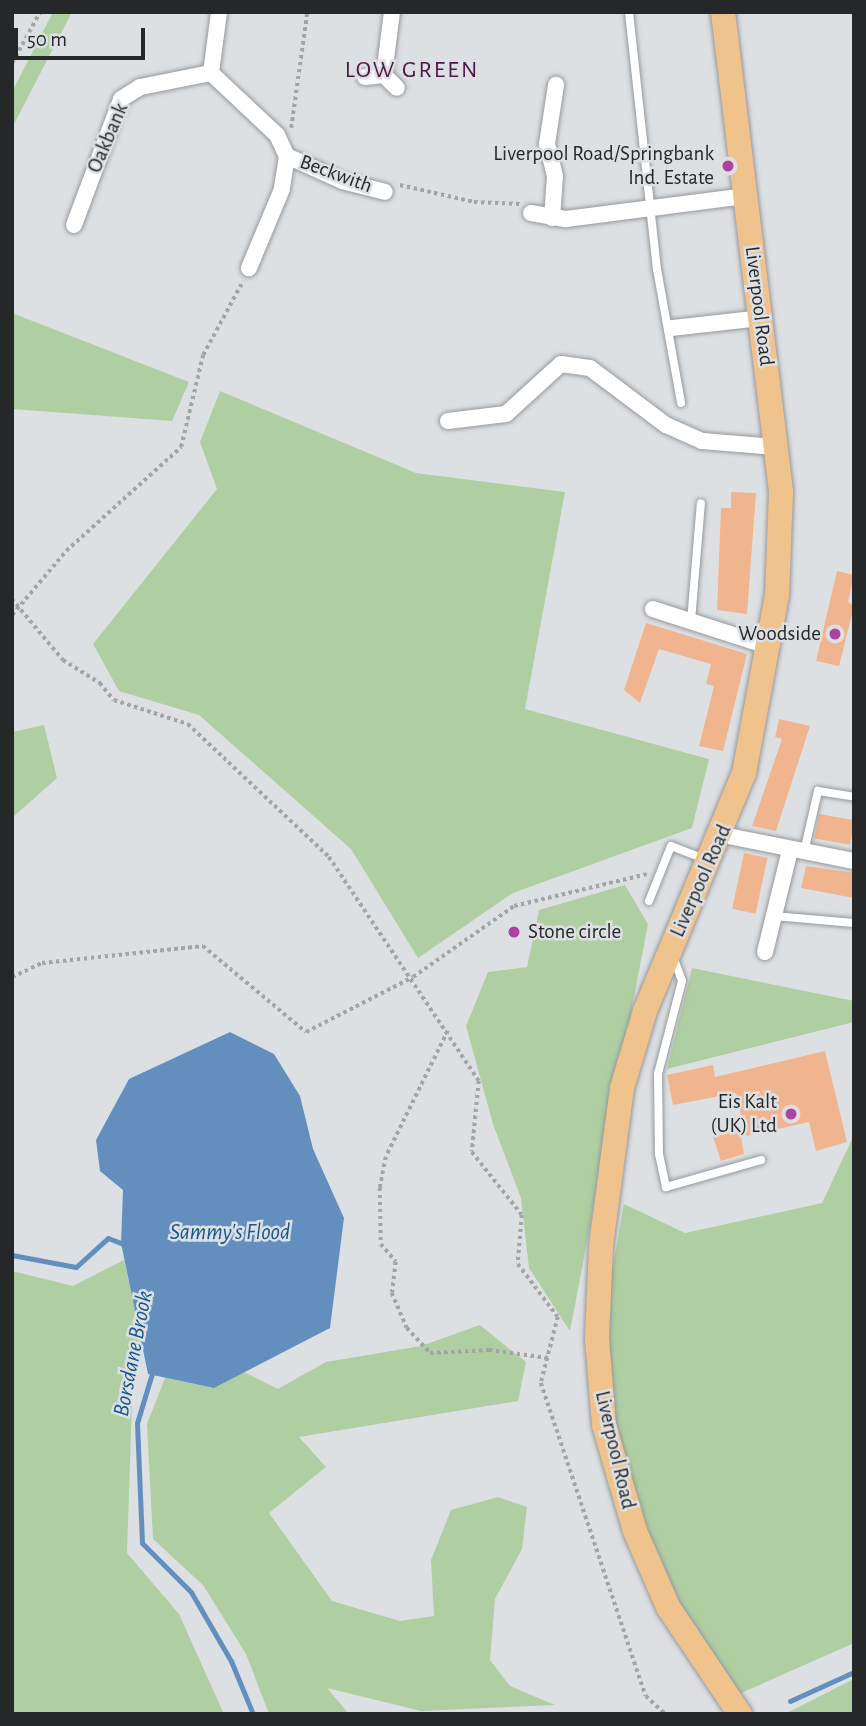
<!DOCTYPE html>
<html>
<head>
<meta charset="utf-8">
<style>
  body { margin:0 }
  #map { position:relative; width:866px; height:1726px; overflow:hidden; background:#dde0e3; font-family:"Alegreya Sans",sans-serif }
  div>[style] { position:absolute }
  [style*='--x'] { left:calc(var(--x)*1px); top:calc(var(--y)*1px); width:calc(var(--w)*1px); rotate:calc(var(--a)*1deg) }
  .green>* { inset:0; background:#afcfa2 }
  .water>* { inset:0; background:#638fbe }
  .stream>* { height:5px; margin:-2.5px; padding:0 2.5px; transform-origin:2.5px; border-radius:2.5px; background:#638fbe }
  .building>* { inset:0; background:#f0b58f; transform-origin:0 0 }
  .path>* { height:3.5px; margin-top:-1.75px; transform-origin:0; background:repeating-linear-gradient(90deg,#a2a5a7 0 3.5px,transparent 0 7px) }
  .roads { filter:drop-shadow(0 0 2px #96999c) drop-shadow(0 0 2px #96999c) }
  .service>* { height:8px; margin:-4px; padding:0 4px; transform-origin:4px; border-radius:4px; background:#fff }
  .minor>* { height:16px; margin:-8px; padding:0 8px; transform-origin:8px; border-radius:8px; background:#fff }
  .primary>* { height:24px; margin:-12px; padding:0 12px; transform-origin:12px; border-radius:12px; background:#f0c38d }
  .dots>* { width:19px; height:19px; translate:-50% -50%; box-sizing:border-box; border:4px solid #dde0e3; border-radius:50% }
  span { translate:-50% -50%; white-space:nowrap; text-align:center; line-height:1.15; -webkit-text-stroke:5px #dde0e3; paint-order:stroke }
  .street-label { font-size:21px; color:#262728 }
  .poi-label { font-size:21px; color:#262728 }
  .right { translate:-100% -50%; text-align:right }
  .left { translate:0 -50%; text-align:left }
  .water-label { font-size:23px; color:#145691; font-style:italic }
  .quarter-label { font-size:24px; color:#4c1846; letter-spacing:2px }
  .frame { position:absolute; inset:0; border:14px solid #262728; pointer-events:none }
  .scale { position:absolute; left:14px; top:28px; width:131px; height:32px; box-sizing:border-box; border:4px solid #262728; border-top:0; padding-left:9px; font-size:21px; line-height:24px; white-space:nowrap; color:#262728; -webkit-text-stroke:5px #dde0e3; paint-order:stroke }
</style>
</head>
<body>
<div id="map">
  <div class="green">
    <i style="clip-path:polygon(53px 12px,72px 12px,12px 128px,12px 92px)"></i>
    <i style="clip-path:polygon(12px 313px,189px 382px,172px 421px,12px 409px)"></i>
    <i style="clip-path:polygon(220px 391px,416px 473px,565px 492px,525px 709px,709px 759px,692px 828px,513px 893px,418px 958px,351px 849px,199px 715px,119px 691px,93px 644px,217px 489px,200px 442px)"></i>
    <i style="clip-path:polygon(44px 725px,57px 778px,12px 818px,12px 732px)"></i>
    <i style="clip-path:polygon(625px 885px,648px 924px,570px 1331px,529px 1268px,521px 1198px,493px 1124px,466px 1026px,488px 972px,527px 967px,539px 910px)"></i>
    <i style="clip-path:polygon(692px 968px,854px 1001px,854px 1022px,667px 1069px)"></i>
    <i style="clip-path:polygon(854px 1135px,854px 1643px,739px 1694px,682px 1611px,634px 1519px,609px 1398px,610px 1282px,624px 1204px,685px 1233px,822px 1203px)"></i>
    <i style="clip-path:polygon(124px 1260px,142px 1343px,132px 1404px,127px 1553px,179px 1614px,224px 1714px,12px 1714px,12px 1271px,73px 1286px)"></i>
    <i style="clip-path:polygon(480px 1325px,526px 1362px,518px 1401px,299px 1437px,326px 1467px,269px 1513px,332px 1601px,400px 1621px,434px 1616px,431px 1560px,451px 1510px,498px 1497px,527px 1507px,522px 1549px,495px 1599px,490px 1660px,510px 1686px,555px 1705px,421px 1711px,327px 1688px,349px 1714px,269px 1714px,246px 1654px,203px 1585px,153px 1539px,147px 1424px,165px 1378px,214px 1388px,244px 1372px,278px 1389px,326px 1362px,421px 1346px)"></i>
    <i style="clip-path:polygon(854px 1679px,854px 1714px,785px 1714px)"></i>
  </div>
  <div class="water">
    <i style="clip-path:polygon(230px 1032px,274px 1054px,300px 1096px,313px 1149px,344px 1218px,330px 1328px,214px 1388px,148px 1374px,121px 1243px,123px 1190px,100px 1171px,96px 1140px,129px 1079px)"></i>
  </div>
  <div class="stream">
    <i style="--x:12;--y:1255;--w:65;--a:10.6"></i>
    <i style="--x:76;--y:1267;--w:43;--a:-42.2"></i>
    <i style="--x:108;--y:1238;--w:19;--a:21"></i>
    <i style="--x:153;--y:1370;--w:55;--a:106.8"></i>
    <i style="--x:137;--y:1423;--w:120;--a:87.6"></i>
    <i style="--x:142;--y:1543;--w:69;--a:45"></i>
    <i style="--x:191;--y:1592;--w:80;--a:59.9"></i>
    <i style="--x:231;--y:1661;--w:57;--a:67.5"></i>
    <i style="--x:790;--y:1701;--w:70;--a:-24.4"></i>
  </div>
  <div class="building">
    <i style="clip-path:polygon(731px 492px,756px 493px,747px 614px,717px 610px,721px 508px,731px 508px)"></i>
    <i style="clip-path:polygon(837px 571px,854px 575px,848px 602px,854px 606px,839px 666px,816px 661px)"></i>
    <i style="clip-path:polygon(646px 623px,747px 654px,723px 751px,699px 746px,714px 686px,706px 684px,711px 664px,659px 649px,640px 703px,624px 690px)"></i>
    <i style="clip-path:polygon(779px 719px,810px 726px,776px 831px,752px 826px,782px 739px,775px 737px)"></i>
    <i style="left:819px;top:814px;width:36px;height:25px;rotate:10deg"></i>
    <i style="left:744px;top:853px;width:24px;height:57px;rotate:12deg"></i>
    <i style="clip-path:polygon(806px 866px,854px 873px,854px 898px,801px 888px)"></i>
    <i style="clip-path:polygon(825px 1051px,847px 1142px,816px 1151px,809px 1122px,746px 1136px,736px 1093px,673px 1105px,667px 1075px,713px 1065px,715px 1077px)"></i>
    <i style="clip-path:polygon(740px 1130px,744px 1154px,721px 1161px,713px 1137px)"></i>
  </div>
  <div class="path">
    <i style="--x:12;--y:63;--w:58;--a:-61.2"></i>
    <i style="--x:291;--y:128;--w:117;--a:-82.1"></i>
    <i style="--x:400;--y:185;--w:76;--a:12.9"></i>
    <i style="--x:474;--y:202;--w:46;--a:2.5"></i>
    <i style="--x:12;--y:599;--w:80;--a:50.1"></i>
    <i style="--x:63;--y:660;--w:44;--a:31.9"></i>
    <i style="--x:100;--y:683;--w:22;--a:51"></i>
    <i style="--x:114;--y:700;--w:78;--a:18"></i>
    <i style="--x:188;--y:724;--w:194;--a:43.3"></i>
    <i style="--x:329;--y:857;--w:270;--a:56.2"></i>
    <i style="--x:479;--y:1081;--w:71;--a:95.6"></i>
    <i style="--x:472;--y:1152;--w:80;--a:51.6"></i>
    <i style="--x:522;--y:1215;--w:49;--a:94.7"></i>
    <i style="--x:518;--y:1264;--w:66;--a:53"></i>
    <i style="--x:558;--y:1317;--w:68;--a:104.4"></i>
    <i style="--x:541;--y:1383;--w:330;--a:71.5"></i>
    <i style="--x:646;--y:1696;--w:26;--a:43"></i>
    <i style="--x:12;--y:615;--w:84;--a:-49.8"></i>
    <i style="--x:66;--y:551;--w:155;--a:-42.1"></i>
    <i style="--x:181;--y:447;--w:95;--a:-76.6"></i>
    <i style="--x:203;--y:355;--w:84;--a:-61.6"></i>
    <i style="--x:12;--y:977;--w:33;--a:-25"></i>
    <i style="--x:42;--y:963;--w:162;--a:-6"></i>
    <i style="--x:203;--y:946;--w:134;--a:39.9"></i>
    <i style="--x:306;--y:1032;--w:120;--a:-27.2"></i>
    <i style="--x:413;--y:977;--w:123;--a:-35.1"></i>
    <i style="--x:514;--y:906;--w:137;--a:-13.5"></i>
    <i style="--x:448;--y:1031;--w:140;--a:116.2"></i>
    <i style="--x:386;--y:1157;--w:32;--a:101"></i>
    <i style="--x:380;--y:1188;--w:56;--a:89"></i>
    <i style="--x:381;--y:1244;--w:23;--a:50"></i>
    <i style="--x:396;--y:1262;--w:31;--a:97"></i>
    <i style="--x:392;--y:1293;--w:38;--a:67"></i>
    <i style="--x:407;--y:1328;--w:34;--a:47"></i>
    <i style="--x:430;--y:1353;--w:59;--a:-2.9"></i>
    <i style="--x:489;--y:1350;--w:60;--a:7.7"></i>
  </div>
  <div class="roads">
    <div class="service">
      <i style="--x:629;--y:12;--w:259;--a:83.8"></i>
      <i style="--x:657;--y:269;--w:136;--a:79.8"></i>
      <i style="--x:691;--y:621;--w:118;--a:-85.2"></i>
      <i style="--x:804;--y:852;--w:63;--a:-77.1"></i>
      <i style="--x:818;--y:791;--w:36;--a:9"></i>
      <i style="--x:649;--y:901;--w:59;--a:-68.2"></i>
      <i style="--x:671;--y:846;--w:36;--a:21"></i>
      <i style="--x:774;--y:916;--w:80;--a:5"></i>
      <i style="--x:674;--y:959;--w:23;--a:70"></i>
      <i style="--x:682;--y:981;--w:96;--a:104.5"></i>
      <i style="--x:658;--y:1074;--w:80;--a:89.3"></i>
      <i style="--x:659;--y:1154;--w:34;--a:78"></i>
      <i style="--x:666;--y:1187;--w:99;--a:-15.9"></i>
    </div>
    <div class="minor">
      <i style="--x:211;--y:73;--w:91;--a:43.2"></i>
      <i style="--x:277;--y:135;--w:23;--a:65"></i>
      <i style="--x:287;--y:156;--w:33;--a:99"></i>
      <i style="--x:282;--y:189;--w:86;--a:112.7"></i>
      <i style="--x:211;--y:73;--w:62;--a:-82.5"></i>
      <i style="--x:384;--y:75;--w:64;--a:-82.8"></i>
      <i style="--x:365;--y:77;--w:19;--a:-6"></i>
      <i style="--x:384;--y:75;--w:18;--a:45"></i>
      <i style="--x:287;--y:156;--w:60;--a:24.4"></i>
      <i style="--x:342;--y:181;--w:44;--a:14.3"></i>
      <i style="--x:531;--y:213;--w:36;--a:10"></i>
      <i style="--x:566;--y:219;--w:180;--a:-7.3"></i>
      <i style="--x:552;--y:218;--w:42;--a:-85.9"></i>
      <i style="--x:555;--y:176;--w:33;--a:-104"></i>
      <i style="--x:547;--y:144;--w:60;--a:-81.3"></i>
      <i style="--x:74;--y:225;--w:134;--a:-69.5"></i>
      <i style="--x:121;--y:99;--w:22;--a:-32"></i>
      <i style="--x:140;--y:87;--w:72;--a:-11.2"></i>
      <i style="--x:672;--y:328;--w:90;--a:-6.4"></i>
      <i style="--x:448;--y:421;--w:58;--a:-6.9"></i>
      <i style="--x:506;--y:414;--w:74;--a:-42.3"></i>
      <i style="--x:561;--y:364;--w:29;--a:8"></i>
      <i style="--x:590;--y:368;--w:95;--a:36.9"></i>
      <i style="--x:666;--y:425;--w:39;--a:24"></i>
      <i style="--x:702;--y:441;--w:74;--a:4.6"></i>
      <i style="--x:653;--y:609;--w:124;--a:17.9"></i>
      <i style="--x:723;--y:835;--w:134;--a:11.2"></i>
      <i style="--x:765;--y:952;--w:105;--a:-76.2"></i>
    </div>
    <div class="primary">
      <i style="--x:723;--y:12;--w:483;--a:83.1"></i>
      <i style="--x:781;--y:492;--w:103;--a:92.2"></i>
      <i style="--x:777;--y:595;--w:181;--a:100.5"></i>
      <i style="--x:744;--y:773;--w:258;--a:112.6"></i>
      <i style="--x:645;--y:1011;--w:80;--a:106.6"></i>
      <i style="--x:622;--y:1088;--w:159;--a:97.6"></i>
      <i style="--x:601;--y:1246;--w:93;--a:92.5"></i>
      <i style="--x:597;--y:1339;--w:86;--a:85.3"></i>
      <i style="--x:604;--y:1425;--w:110;--a:73.7"></i>
      <i style="--x:635;--y:1531;--w:83;--a:66.5"></i>
      <i style="--x:668;--y:1607;--w:129;--a:56.1"></i>
    </div>
  </div>
  <div class="dots">
    <i style="left:728px;top:166px;background:#ad41a1"></i>
    <i style="left:835px;top:634px;background:#ad41a1"></i>
    <i style="left:514px;top:932px;background:#ad41a1"></i>
    <i style="left:791px;top:1114px;background:#ad41a1"></i>
  </div>
  <div class="street-label">
    <span style="left:108px;top:138px;rotate:-67deg">Oakbank</span>
    <span style="left:336px;top:174px;rotate:20deg">Beckwith</span>
    <span style="left:759px;top:306px;rotate:83deg">Liverpool Road</span>
    <span style="left:701px;top:881px;rotate:-66deg">Liverpool Road</span>
    <span style="left:615px;top:1450px;rotate:77deg">Liverpool Road</span>
  </div>
  <div class="poi-label">
    <span class="right" style="left:714px;top:166px">Liverpool Road/Springbank<br>Ind. Estate</span>
    <span class="right" style="left:821px;top:634px">Woodside</span>
    <span class="left" style="left:528px;top:932px">Stone circle</span>
    <span class="right" style="left:777px;top:1114px">Eis Kalt<br>(UK) Ltd</span>
  </div>
  <div class="water-label">
    <span style="left:230px;top:1233px">Sammy's Flood</span>
    <span style="left:134px;top:1354px;rotate:-79deg">Borsdane Brook</span>
  </div>
  <div class="quarter-label">
    <span style="left:412px;top:71px">LOW GREEN</span>
  </div>
  <div class="frame"></div>
  <div class="scale">50 m</div>
</div>
</body>
</html>
